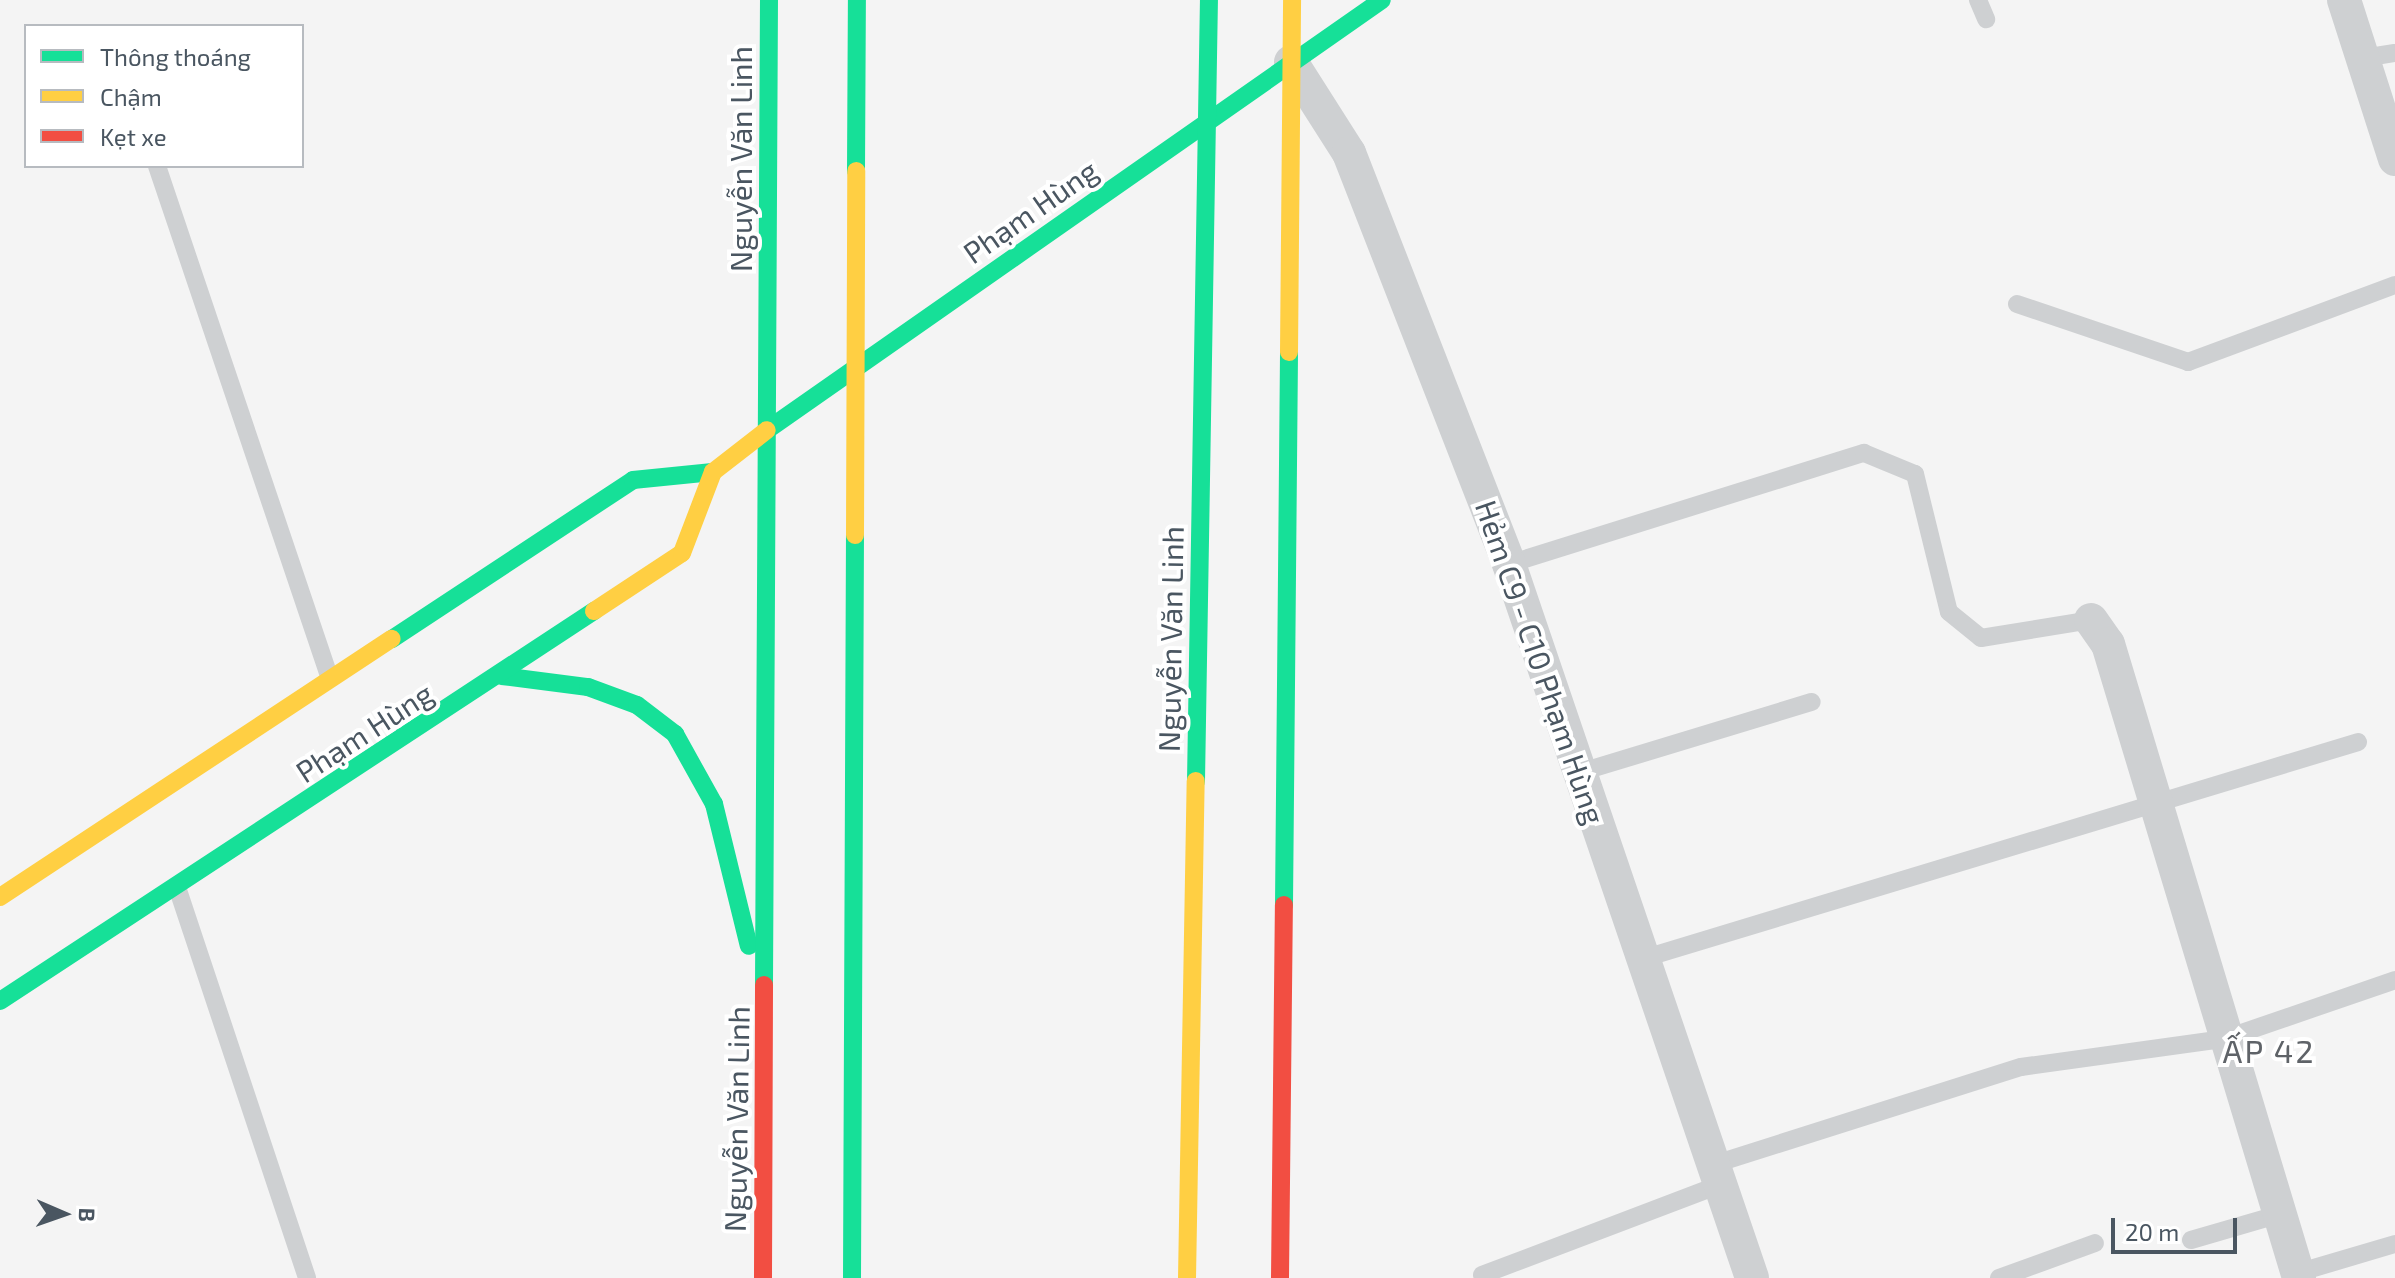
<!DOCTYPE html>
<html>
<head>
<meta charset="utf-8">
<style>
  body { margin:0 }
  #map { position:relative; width:2395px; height:1278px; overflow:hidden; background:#f4f4f4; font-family:"Exo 2",sans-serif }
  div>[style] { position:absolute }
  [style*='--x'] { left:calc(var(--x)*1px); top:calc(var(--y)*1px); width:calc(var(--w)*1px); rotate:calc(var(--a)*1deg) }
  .lane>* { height:18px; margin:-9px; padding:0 9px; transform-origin:9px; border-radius:9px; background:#ced0d2 }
  .street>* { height:34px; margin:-17px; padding:0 17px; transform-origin:17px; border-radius:17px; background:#ced0d2 }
  .fast>* { height:18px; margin:-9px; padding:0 9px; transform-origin:9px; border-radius:9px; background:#16e098 }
  .slow>* { height:18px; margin:-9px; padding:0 9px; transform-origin:9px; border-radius:9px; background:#ffcf43 }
  .jam>* { height:18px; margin:-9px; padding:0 9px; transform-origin:9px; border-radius:9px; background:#f24e42 }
  span { translate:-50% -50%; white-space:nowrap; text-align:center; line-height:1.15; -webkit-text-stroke:8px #fff; paint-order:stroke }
  .street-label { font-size:30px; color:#4a5661 }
  .neighbourhood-label { font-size:32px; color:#5f6368; letter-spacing:2px }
  .legend { position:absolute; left:24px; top:24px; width:280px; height:144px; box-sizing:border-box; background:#fff; border:2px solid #b7bbc0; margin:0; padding:10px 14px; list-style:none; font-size:24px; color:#4a5661 }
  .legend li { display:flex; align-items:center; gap:16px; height:40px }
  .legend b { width:40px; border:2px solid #b7bbc0 }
  .north { position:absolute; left:24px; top:1174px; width:80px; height:80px; -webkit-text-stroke:6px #fff; paint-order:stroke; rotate:92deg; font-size:22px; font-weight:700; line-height:32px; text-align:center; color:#4a5661 }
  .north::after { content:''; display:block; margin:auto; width:28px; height:36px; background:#4a5661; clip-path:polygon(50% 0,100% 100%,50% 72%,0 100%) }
  .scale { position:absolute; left:2111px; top:1218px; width:126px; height:36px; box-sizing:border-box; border:4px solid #4a5661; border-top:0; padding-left:10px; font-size:24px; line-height:28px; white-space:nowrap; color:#4a5661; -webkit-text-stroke:6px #fff; paint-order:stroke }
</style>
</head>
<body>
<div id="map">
  <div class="lane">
    <i style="--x:1978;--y:0;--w:21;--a:67"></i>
    <i style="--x:2363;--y:58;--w:32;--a:-9"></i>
    <i style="--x:157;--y:166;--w:541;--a:71.36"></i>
    <i style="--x:2017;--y:304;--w:181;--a:18.7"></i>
    <i style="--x:2188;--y:362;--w:221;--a:-20.4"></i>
    <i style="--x:1509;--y:564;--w:372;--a:-17.4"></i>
    <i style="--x:1864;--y:453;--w:55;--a:22.4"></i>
    <i style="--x:1915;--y:474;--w:142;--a:76.2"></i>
    <i style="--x:1949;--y:612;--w:41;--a:39.1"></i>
    <i style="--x:1981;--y:638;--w:111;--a:-9.3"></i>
    <i style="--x:1581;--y:772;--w:241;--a:-16.9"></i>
    <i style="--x:177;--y:887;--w:412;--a:71.6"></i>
    <i style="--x:1645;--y:958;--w:745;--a:-16.85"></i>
    <i style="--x:1715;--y:1164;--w:321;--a:-17.6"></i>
    <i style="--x:2021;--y:1067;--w:205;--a:-7.9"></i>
    <i style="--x:2224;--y:1039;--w:181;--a:-19"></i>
    <i style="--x:2191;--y:1240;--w:90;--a:-16.2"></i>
    <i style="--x:2297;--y:1273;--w:102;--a:-16.5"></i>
    <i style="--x:1482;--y:1275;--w:257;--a:-20.8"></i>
    <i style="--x:1999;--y:1278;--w:102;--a:-20"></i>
  </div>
  <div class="street">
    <i style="--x:2344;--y:0;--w:167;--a:72.2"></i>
    <i style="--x:1291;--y:62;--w:108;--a:57.5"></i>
    <i style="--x:1349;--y:153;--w:441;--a:68.7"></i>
    <i style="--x:1509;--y:564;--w:754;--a:71.2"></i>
    <i style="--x:2091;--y:620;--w:29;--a:55"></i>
    <i style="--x:2108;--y:644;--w:662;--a:73.23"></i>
  </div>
  <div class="fast">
    <i style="--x:856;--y:171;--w:171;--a:-89.7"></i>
    <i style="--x:767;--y:430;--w:750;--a:-34.96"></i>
    <i style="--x:392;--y:639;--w:289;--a:-33.4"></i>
    <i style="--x:633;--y:480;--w:80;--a:-5.7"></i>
    <i style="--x:502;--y:676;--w:87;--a:7.3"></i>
    <i style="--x:588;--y:687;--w:52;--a:20.2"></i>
    <i style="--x:637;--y:705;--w:48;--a:37.3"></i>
    <i style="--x:675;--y:734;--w:80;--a:60.9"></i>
    <i style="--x:714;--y:804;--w:146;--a:76.2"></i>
    <i style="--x:1196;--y:781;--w:781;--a:-89.05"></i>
    <i style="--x:1284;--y:905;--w:553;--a:-89.48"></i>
    <i style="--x:764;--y:985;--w:985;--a:-89.71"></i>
    <i style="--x:0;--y:1001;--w:711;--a:-33.29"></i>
    <i style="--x:852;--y:1278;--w:743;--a:-89.77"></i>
  </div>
  <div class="slow">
    <i style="--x:1289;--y:352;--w:352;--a:-89.5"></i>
    <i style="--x:855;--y:535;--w:364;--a:-89.8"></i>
    <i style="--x:594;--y:611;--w:105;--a:-33.4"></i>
    <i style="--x:682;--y:553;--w:87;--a:-69.1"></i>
    <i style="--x:713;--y:472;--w:68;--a:-37.9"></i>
    <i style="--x:0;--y:897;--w:469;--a:-33.4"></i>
    <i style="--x:1187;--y:1278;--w:497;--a:-89"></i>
  </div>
  <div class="jam">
    <i style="--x:763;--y:1278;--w:293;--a:-89.8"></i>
    <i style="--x:1280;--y:1278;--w:373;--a:-89.4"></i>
  </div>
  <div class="street-label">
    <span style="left:740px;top:159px;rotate:-90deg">Nguyễn Văn Linh</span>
    <span style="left:1030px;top:211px;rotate:-35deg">Phạm Hùng</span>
    <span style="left:1170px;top:639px;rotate:-89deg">Nguyễn Văn Linh</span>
    <span style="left:1541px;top:662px;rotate:71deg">Hẻm C9 - C10 Phạm Hùng</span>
    <span style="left:364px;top:732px;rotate:-33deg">Phạm Hùng</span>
    <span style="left:736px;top:1119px;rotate:-89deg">Nguyễn Văn Linh</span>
  </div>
  <div class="neighbourhood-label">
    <span style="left:2269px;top:1050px">ẤP 42</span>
  </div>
  <ul class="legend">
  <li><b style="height:10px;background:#16e098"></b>Thông thoáng</li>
  <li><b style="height:10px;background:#ffcf43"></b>Chậm</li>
  <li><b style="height:10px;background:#f24e42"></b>Kẹt xe</li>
  </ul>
  <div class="north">B</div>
  <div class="scale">20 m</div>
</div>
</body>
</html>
